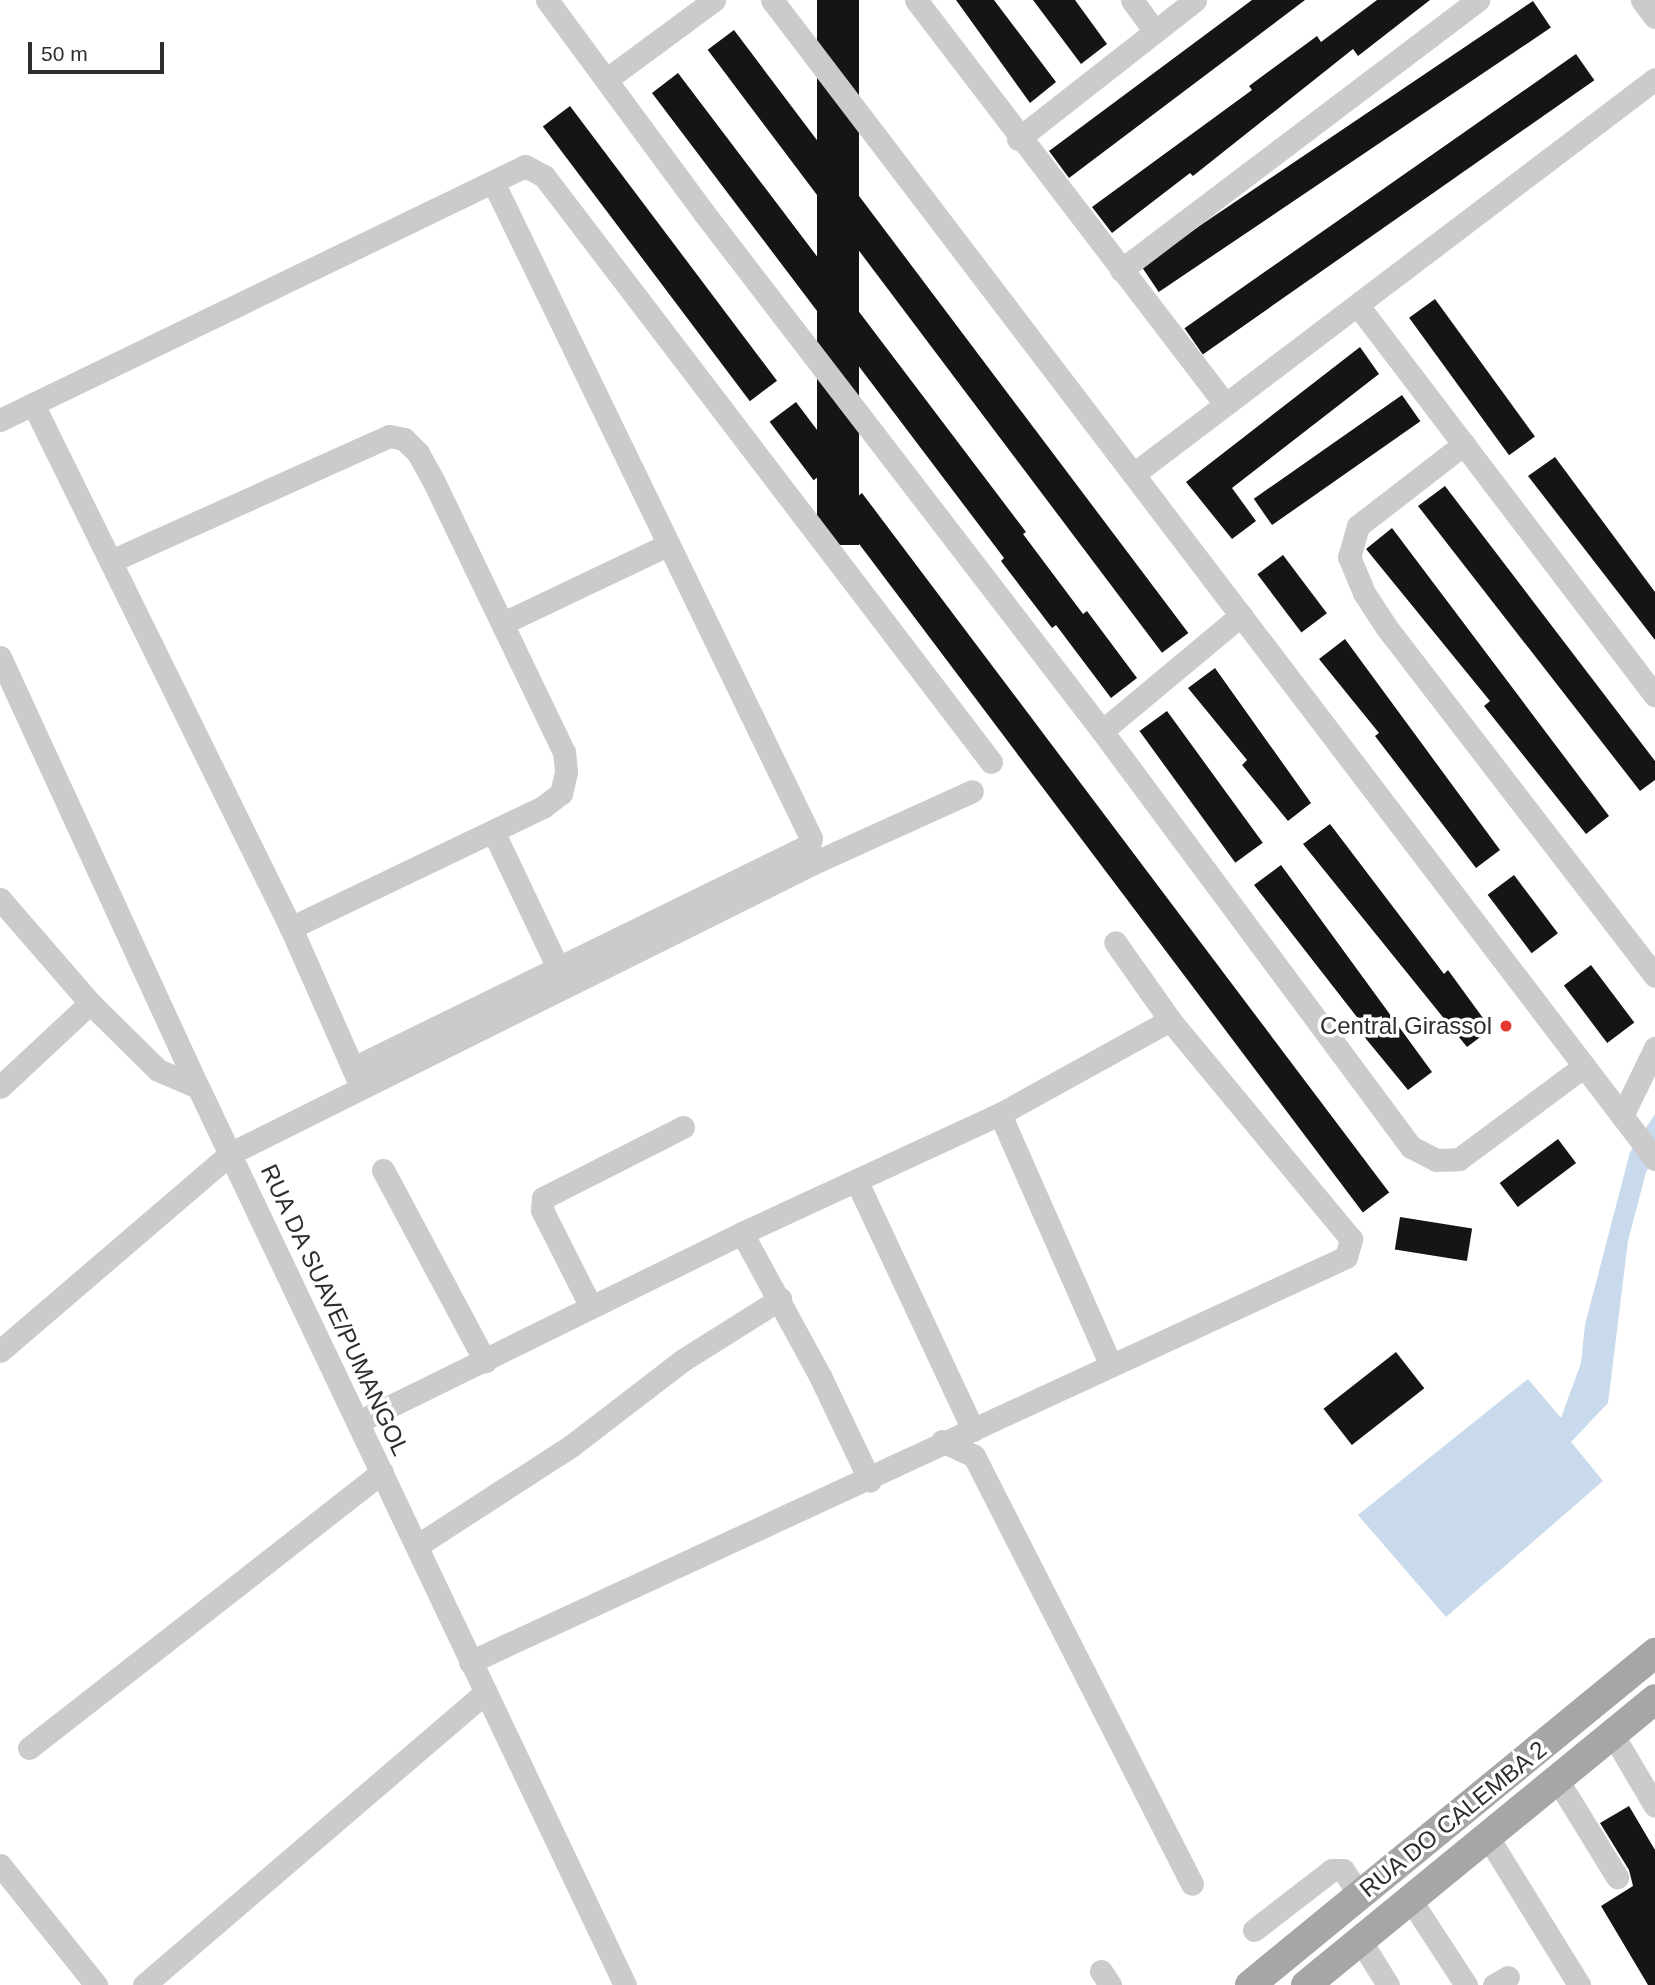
<!DOCTYPE html>
<html>
<head>
<meta charset="utf-8">
<style>
  body { margin:0 }
  #map { position:relative; width:1655px; height:1985px; overflow:hidden; background:#fff; font-family:Arial,sans-serif }
  div>[style] { position:absolute }
  [style*='--x'] { left:calc(var(--x)*1px); top:calc(var(--y)*1px); width:calc(var(--w)*1px); rotate:calc(var(--a)*1deg) }
  .water>* { inset:0; background:#c8daec }
  .building>* { inset:0; background:#151515; transform-origin:0 0 }
  .minor>* { height:23px; margin:-11.5px; padding:0 11.5px; transform-origin:11.5px; border-radius:11.5px; background:#cbcbcb }
  .major>* { height:30px; margin:-15px; padding:0 15px; transform-origin:15px; border-radius:15px; background:#a6a6a6 }
  .dots>* { width:19px; height:19px; translate:-50% -50%; box-sizing:border-box; border:4px solid #fff; border-radius:50% }
  span { translate:-50% -50%; white-space:nowrap; text-align:center; line-height:1.15; -webkit-text-stroke:7px #fff; paint-order:stroke }
  .poi-label { font-size:24px; color:#2e2e2e }
  .right { translate:-100% -50%; text-align:right }
  .street-label { font-size:24px; color:#2e2e2e }
  .scale { position:absolute; left:28px; top:42px; width:136px; height:32px; box-sizing:border-box; border:4px solid #2e2e2e; border-top:0; padding-left:9px; font-size:21px; line-height:24px; white-space:nowrap; color:#2e2e2e; -webkit-text-stroke:5px #fff; paint-order:stroke }
</style>
</head>
<body>
<div id="map">
  <div class="water">
    <i style="clip-path:polygon(1655px 1114px,1655px 1158px,1646px 1172px,1628px 1241px,1608px 1403px,1571px 1442px,1603px 1481px,1446px 1617px,1358px 1515px,1528px 1379px,1561px 1418px,1581px 1363px,1585px 1325px,1630px 1152px)"></i>
  </div>
  <div class="building">
    <i style="left:817px;top:0;width:42px;height:545px"></i>
    <i style="clip-path:polygon(956px 0,994px 0,1056px 82px,1030px 103px)"></i>
    <i style="clip-path:polygon(1033px 0,1075px 0,1107px 44px,1081px 64px)"></i>
    <i style="clip-path:polygon(1252px 0,1305px 0,1069px 178px,1049px 151px)"></i>
    <i style="clip-path:polygon(1377px 0,1430px 0,1358px 56px,1353px 49px,1193px 176px,1190px 173px,1112px 233px,1092px 207px,1252px 90px,1249px 86px,1317px 36px,1321px 42px)"></i>
    <i style="left:1533px;top:1px;width:32px;height:473px;rotate:56deg"></i>
    <i style="left:734px;top:30px;width:755px;height:33px;rotate:53deg"></i>
    <i style="left:1576px;top:54px;width:32px;height:478px;rotate:55deg"></i>
    <i style="clip-path:polygon(678px 73px,1026px 532px,1023px 534px,1083px 614px,1087px 611px,1137px 678px,1111px 698px,1056px 625px,1052px 628px,1001px 561px,1004px 558px,652px 93px)"></i>
    <i style="left:570px;top:106px;width:344px;height:34px;rotate:53deg"></i>
    <i style="left:1435px;top:299px;width:170px;height:32px;rotate:54deg"></i>
    <i style="clip-path:polygon(1360px 347px,1379px 374px,1232px 488px,1256px 521px,1232px 539px,1186px 482px)"></i>
    <i style="left:1402px;top:395px;width:32px;height:181px;rotate:55deg"></i>
    <i style="left:796px;top:402px;width:73px;height:33px;rotate:53deg"></i>
    <i style="clip-path:polygon(1555px 457px,1655px 592px,1655px 640px,1528px 476px)"></i>
    <i style="clip-path:polygon(1445px 486px,1655px 761px,1655px 780px,1640px 791px,1418px 506px)"></i>
    <i style="left:862px;top:493px;width:876px;height:33px;rotate:53deg"></i>
    <i style="clip-path:polygon(1392px 528px,1609px 816px,1586px 834px,1484px 706px,1490px 701px,1366px 549px)"></i>
    <i style="left:1283px;top:555px;width:73px;height:32px;rotate:53deg"></i>
    <i style="clip-path:polygon(1345px 639px,1500px 850px,1476px 868px,1375px 736px,1379px 733px,1319px 659px)"></i>
    <i style="clip-path:polygon(1215px 668px,1311px 803px,1288px 821px,1242px 765px,1247px 760px,1188px 688px)"></i>
    <i style="left:1167px;top:711px;width:163px;height:34px;rotate:54deg"></i>
    <i style="clip-path:polygon(1330px 824px,1444px 974px,1448px 970px,1491px 1029px,1467px 1047px,1303px 844px)"></i>
    <i style="clip-path:polygon(1281px 865px,1432px 1072px,1408px 1090px,1362px 1034px,1367px 1030px,1254px 885px)"></i>
    <i style="left:1514px;top:875px;width:73px;height:33px;rotate:53deg"></i>
    <i style="left:1591px;top:965px;width:72px;height:34px;rotate:53deg"></i>
    <i style="left:1558px;top:1139px;width:30px;height:73px;rotate:53deg"></i>
    <i style="left:1400px;top:1217px;width:73px;height:33px;rotate:9deg"></i>
    <i style="left:1396px;top:1352px;width:46px;height:92px;rotate:52deg"></i>
    <i style="clip-path:polygon(1629px 1806px,1655px 1850px,1655px 1985px,1648px 1985px,1601px 1906px,1633px 1886px,1629px 1870px,1600px 1823px)"></i>
  </div>
  <div class="minor">
    <i style="--x:547;--y:0;--w:265;--a:53.6"></i>
    <i style="--x:704;--y:213;--w:653;--a:52.46"></i>
    <i style="--x:1102;--y:731;--w:518;--a:53.4"></i>
    <i style="--x:1411;--y:1147;--w:28;--a:27"></i>
    <i style="--x:1436;--y:1160;--w:23;--a:-2"></i>
    <i style="--x:1459;--y:1159;--w:156;--a:-36.6"></i>
    <i style="--x:772;--y:0;--w:1457;--a:52.7"></i>
    <i style="--x:916;--y:0;--w:509;--a:52.59"></i>
    <i style="--x:1132;--y:0;--w:39;--a:54"></i>
    <i style="--x:1642;--y:0;--w:21;--a:53"></i>
    <i style="--x:607;--y:79;--w:133;--a:-36.4"></i>
    <i style="--x:1018;--y:139;--w:225;--a:-38.1"></i>
    <i style="--x:1121;--y:270;--w:448;--a:-37.1"></i>
    <i style="--x:1359;--y:307;--w:488;--a:52.7"></i>
    <i style="--x:33;--y:404;--w:584;--a:63.79"></i>
    <i style="--x:291;--y:928;--w:168;--a:66.2"></i>
    <i style="--x:0;--y:420;--w:583;--a:-25.82"></i>
    <i style="--x:525;--y:166;--w:21;--a:28"></i>
    <i style="--x:544;--y:176;--w:737;--a:52.66"></i>
    <i style="--x:1464;--y:444;--w:134;--a:142.3"></i>
    <i style="--x:1358;--y:526;--w:32;--a:106"></i>
    <i style="--x:1349;--y:557;--w:39;--a:67"></i>
    <i style="--x:1364;--y:593;--w:42;--a:56.7"></i>
    <i style="--x:1387;--y:628;--w:439;--a:52.4"></i>
    <i style="--x:1135;--y:473;--w:652;--a:-37.15"></i>
    <i style="--x:111;--y:561;--w:305;--a:-24.2"></i>
    <i style="--x:389;--y:436;--w:15;--a:11"></i>
    <i style="--x:404;--y:439;--w:20;--a:45"></i>
    <i style="--x:418;--y:453;--w:31;--a:61"></i>
    <i style="--x:433;--y:480;--w:302;--a:64.3"></i>
    <i style="--x:564;--y:752;--w:20;--a:84"></i>
    <i style="--x:566;--y:772;--w:22;--a:103"></i>
    <i style="--x:561;--y:793;--w:23;--a:142"></i>
    <i style="--x:543;--y:807;--w:280;--a:154.4"></i>
    <i style="--x:503;--y:623;--w:182;--a:-25.4"></i>
    <i style="--x:0;--y:657;--w:473;--a:65.3"></i>
    <i style="--x:198;--y:1087;--w:994;--a:64.57"></i>
    <i style="--x:1102;--y:731;--w:181;--a:-39.8"></i>
    <i style="--x:493;--y:831;--w:152;--a:64.6"></i>
    <i style="--x:0;--y:899;--w:138;--a:49.1"></i>
    <i style="--x:90;--y:1003;--w:95;--a:44.6"></i>
    <i style="--x:158;--y:1070;--w:43;--a:23"></i>
    <i style="--x:353;--y:1068;--w:508;--a:-26.06"></i>
    <i style="--x:809;--y:845;--w:7;--a:-74"></i>
    <i style="--x:811;--y:838;--w:727;--a:-115.86"></i>
    <i style="--x:0;--y:1087;--w:123;--a:-43"></i>
    <i style="--x:1000;--y:1114;--w:272;--a:66.2"></i>
    <i style="--x:1622;--y:1116;--w:76;--a:-64.1"></i>
    <i style="--x:383;--y:1170;--w:217;--a:61.9"></i>
    <i style="--x:857;--y:1182;--w:274;--a:64.9"></i>
    <i style="--x:742;--y:1233;--w:163;--a:61.4"></i>
    <i style="--x:820;--y:1376;--w:116;--a:64.5"></i>
    <i style="--x:591;--y:1307;--w:109;--a:-116.8"></i>
    <i style="--x:542;--y:1210;--w:12;--a:-85"></i>
    <i style="--x:543;--y:1198;--w:157;--a:-26.9"></i>
    <i style="--x:0;--y:1351;--w:304;--a:-40.6"></i>
    <i style="--x:231;--y:1153;--w:656;--a:-26.45"></i>
    <i style="--x:818;--y:861;--w:169;--a:-24.4"></i>
    <i style="--x:358;--y:1422;--w:428;--a:-26.2"></i>
    <i style="--x:742;--y:1233;--w:284;--a:-24.8"></i>
    <i style="--x:1000;--y:1114;--w:194;--a:-28.9"></i>
    <i style="--x:942;--y:1441;--w:35;--a:25"></i>
    <i style="--x:974;--y:1456;--w:480;--a:63"></i>
    <i style="--x:418;--y:1545;--w:182;--a:-32.9"></i>
    <i style="--x:571;--y:1446;--w:141;--a:-37.5"></i>
    <i style="--x:683;--y:1360;--w:115;--a:-32.2"></i>
    <i style="--x:470;--y:1662;--w:965;--a:-24.81"></i>
    <i style="--x:1346;--y:1257;--w:19;--a:-74"></i>
    <i style="--x:1351;--y:1239;--w:284;--a:-129.6"></i>
    <i style="--x:1170;--y:1020;--w:95;--a:-125.2"></i>
    <i style="--x:1613;--y:1735;--w:82;--a:59.4"></i>
    <i style="--x:29;--y:1748;--w:448;--a:-38"></i>
    <i style="--x:1558;--y:1781;--w:113;--a:58.4"></i>
    <i style="--x:1489;--y:1839;--w:172;--a:58.3"></i>
    <i style="--x:0;--y:1865;--w:154;--a:51.3"></i>
    <i style="--x:1410;--y:1899;--w:103;--a:56.9"></i>
    <i style="--x:1254;--y:1930;--w:98;--a:-37.6"></i>
    <i style="--x:1332;--y:1870;--w:11;--a:0"></i>
    <i style="--x:1343;--y:1870;--w:30;--a:56"></i>
    <i style="--x:1360;--y:1940;--w:53;--a:58.1"></i>
    <i style="--x:1101;--y:1971;--w:17;--a:57"></i>
    <i style="--x:144;--y:1985;--w:450;--a:-40.6"></i>
    <i style="--x:1494;--y:1985;--w:16;--a:-30"></i>
  </div>
  <div class="major">
    <i style="--x:1250;--y:1985;--w:524;--a:-39.34"></i>
    <i style="--x:1306;--y:1985;--w:451;--a:-39.3"></i>
  </div>
  <div class="dots">
    <i style="left:1506px;top:1026px;background:#e53831"></i>
  </div>
  <div class="poi-label">
    <span class="right" style="left:1492px;top:1026px">Central Girassol</span>
  </div>
  <div class="street-label">
    <span style="left:335px;top:1310px;rotate:65deg">RUA DA SUAVE/PUMANGOL</span>
    <span style="left:1453px;top:1819px;rotate:-39deg">RUA DO CALEMBA 2</span>
  </div>
  <div class="scale">50 m</div>
</div>
</body>
</html>
